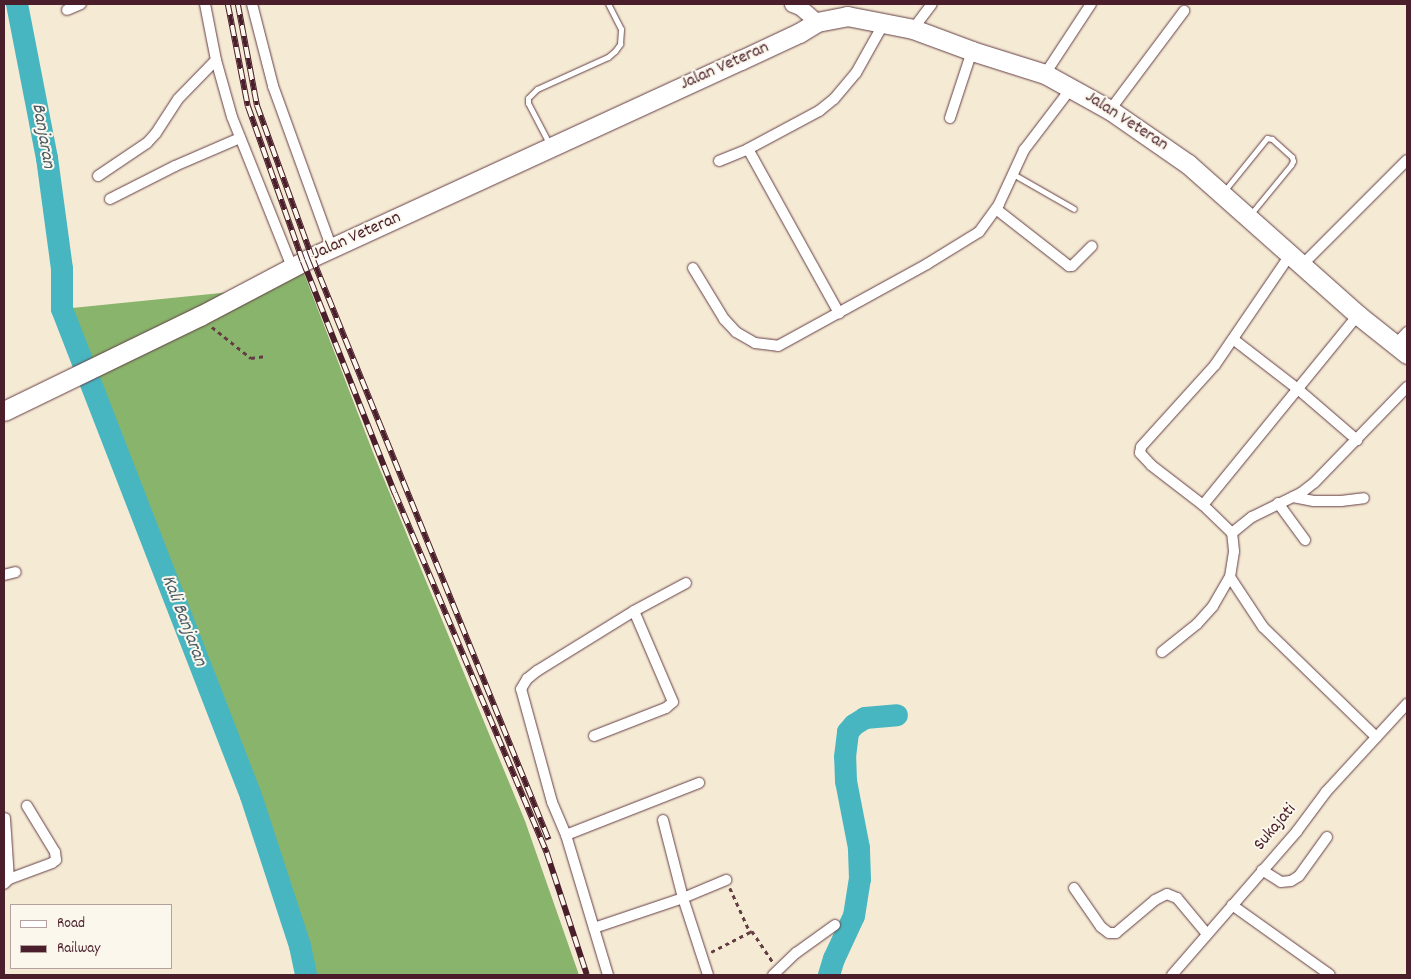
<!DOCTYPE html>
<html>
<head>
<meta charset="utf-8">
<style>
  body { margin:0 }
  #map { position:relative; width:1411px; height:979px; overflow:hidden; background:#f5ead4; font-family:Dekko,sans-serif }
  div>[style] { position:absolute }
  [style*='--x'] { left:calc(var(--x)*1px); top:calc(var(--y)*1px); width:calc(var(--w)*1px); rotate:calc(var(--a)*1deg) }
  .forest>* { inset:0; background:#89b46c }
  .river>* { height:22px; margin:-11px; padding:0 11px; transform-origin:11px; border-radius:11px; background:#47b6c0 }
  .path>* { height:2.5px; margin-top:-1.25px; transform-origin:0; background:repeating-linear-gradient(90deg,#643d44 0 4px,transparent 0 8px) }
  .roads { filter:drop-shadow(0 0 1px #643d44) drop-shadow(0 0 1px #643d44) }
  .lane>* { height:5px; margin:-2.5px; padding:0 2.5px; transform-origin:2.5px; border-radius:2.5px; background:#fff }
  .street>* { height:10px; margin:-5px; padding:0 5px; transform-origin:5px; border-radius:5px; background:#fff }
  .secondary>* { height:15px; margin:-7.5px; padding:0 7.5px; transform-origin:7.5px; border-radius:7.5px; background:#fff }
  .highway>* { height:19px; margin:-9.5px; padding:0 9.5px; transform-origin:9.5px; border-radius:9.5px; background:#fff }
  .rail>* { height:5.5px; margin-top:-2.75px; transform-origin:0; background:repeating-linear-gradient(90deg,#fbf7ec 0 11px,#4a1f2b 0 22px); box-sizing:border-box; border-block:1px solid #4a1f2b }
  span { translate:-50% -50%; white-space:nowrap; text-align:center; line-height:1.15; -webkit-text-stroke:4px #fbf7ec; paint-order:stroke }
  .street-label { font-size:18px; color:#4a1f2b }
  .water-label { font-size:19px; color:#495b67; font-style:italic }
  .frame { position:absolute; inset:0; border:5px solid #4a1f2b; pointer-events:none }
  .legend { position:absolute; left:10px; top:904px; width:162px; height:65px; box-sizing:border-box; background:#fbf7ec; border:1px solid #b4a19f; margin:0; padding:6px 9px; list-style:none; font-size:15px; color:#4a1f2b }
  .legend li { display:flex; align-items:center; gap:10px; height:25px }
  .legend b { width:25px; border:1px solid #b4a19f }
</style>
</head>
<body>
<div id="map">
  <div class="forest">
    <i style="clip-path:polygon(297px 255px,374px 455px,525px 821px,579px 975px,306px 975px,300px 946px,251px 796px,62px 309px,231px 292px)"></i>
  </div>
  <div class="river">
    <i style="--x:17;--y:4;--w:157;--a:79"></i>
    <i style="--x:47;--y:158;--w:112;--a:82.3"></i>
    <i style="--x:62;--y:269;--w:40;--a:90"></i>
    <i style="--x:62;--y:309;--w:522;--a:68.79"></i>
    <i style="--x:251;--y:796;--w:158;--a:71.9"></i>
    <i style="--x:300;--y:946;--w:30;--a:78"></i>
    <i style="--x:829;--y:975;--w:17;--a:-73"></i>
    <i style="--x:834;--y:959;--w:47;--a:-65.1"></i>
    <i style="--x:854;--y:916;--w:37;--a:-81"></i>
    <i style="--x:860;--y:879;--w:31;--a:-92"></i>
    <i style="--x:859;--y:848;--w:68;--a:-101"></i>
    <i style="--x:846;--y:781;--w:24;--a:-92"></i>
    <i style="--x:845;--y:757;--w:25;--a:-83"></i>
    <i style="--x:848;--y:732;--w:9;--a:-49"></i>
    <i style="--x:854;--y:725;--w:13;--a:-32"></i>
    <i style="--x:865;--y:718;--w:32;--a:-5"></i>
  </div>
  <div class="path">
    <i style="--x:212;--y:327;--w:50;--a:38.5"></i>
    <i style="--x:251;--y:358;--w:15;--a:-8"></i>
    <i style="--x:730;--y:888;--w:48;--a:65.6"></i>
    <i style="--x:750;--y:932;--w:2;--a:-27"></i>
    <i style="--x:752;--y:931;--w:37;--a:56"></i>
    <i style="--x:711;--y:952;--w:44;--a:-27.1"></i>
  </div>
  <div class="roads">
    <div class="lane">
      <i style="--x:550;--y:145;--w:47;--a:-117.6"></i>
      <i style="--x:528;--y:103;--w:5;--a:-90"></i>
      <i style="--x:528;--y:98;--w:13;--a:-45"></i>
      <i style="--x:537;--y:89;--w:78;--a:-24.3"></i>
      <i style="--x:608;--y:57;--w:9;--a:-41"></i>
      <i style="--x:615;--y:51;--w:9;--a:-54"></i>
      <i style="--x:620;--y:44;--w:15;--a:-86"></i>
      <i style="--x:621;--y:29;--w:28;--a:-117"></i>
      <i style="--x:1013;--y:174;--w:70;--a:29.8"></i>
      <i style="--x:1225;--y:190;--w:67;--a:-51.1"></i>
      <i style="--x:1267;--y:138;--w:5;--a:11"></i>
      <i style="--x:1272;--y:139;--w:27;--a:42"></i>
      <i style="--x:1292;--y:157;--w:4;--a:76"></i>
      <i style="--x:1293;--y:161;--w:4;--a:117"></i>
      <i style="--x:1291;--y:165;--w:65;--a:129.4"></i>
    </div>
    <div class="street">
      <i style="--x:205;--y:4;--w:57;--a:78.9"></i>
      <i style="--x:216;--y:60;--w:59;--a:74.3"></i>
      <i style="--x:232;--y:117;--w:162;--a:68.2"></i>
      <i style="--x:252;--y:4;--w:85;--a:75.6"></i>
      <i style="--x:273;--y:86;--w:173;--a:70.1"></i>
      <i style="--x:67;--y:10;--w:15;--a:-23"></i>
      <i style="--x:913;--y:29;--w:31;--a:-53"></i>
      <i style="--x:1045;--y:74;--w:84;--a:-56.7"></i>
      <i style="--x:1110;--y:110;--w:124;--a:-53.2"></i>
      <i style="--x:950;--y:118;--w:71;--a:-71.8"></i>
      <i style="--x:748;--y:149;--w:188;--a:61"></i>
      <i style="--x:719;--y:161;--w:31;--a:-22"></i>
      <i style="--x:748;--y:149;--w:81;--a:-28.2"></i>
      <i style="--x:819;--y:111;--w:19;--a:-39"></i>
      <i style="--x:834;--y:99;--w:34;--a:-50"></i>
      <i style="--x:856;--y:73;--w:57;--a:-60.8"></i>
      <i style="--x:98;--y:176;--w:59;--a:-34"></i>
      <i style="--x:147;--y:143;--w:13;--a:-48"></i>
      <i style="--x:156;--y:133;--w:40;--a:-57.1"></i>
      <i style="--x:178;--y:99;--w:54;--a:-45.7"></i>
      <i style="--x:110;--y:199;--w:73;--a:-26.9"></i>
      <i style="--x:175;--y:166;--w:71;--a:-23.3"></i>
      <i style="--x:996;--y:209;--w:93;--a:38"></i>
      <i style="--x:1069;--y:266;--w:3;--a:0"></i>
      <i style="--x:1072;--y:266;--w:28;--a:-45"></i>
      <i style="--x:1290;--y:255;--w:133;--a:124.3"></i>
      <i style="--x:1215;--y:365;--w:110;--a:132.1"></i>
      <i style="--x:1141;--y:447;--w:6;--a:99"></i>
      <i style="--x:1140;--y:453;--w:16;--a:47"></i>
      <i style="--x:1151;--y:465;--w:66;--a:37.6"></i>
      <i style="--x:1203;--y:505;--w:245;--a:-50.8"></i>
      <i style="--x:1302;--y:265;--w:148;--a:-45"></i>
      <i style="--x:693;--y:268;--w:60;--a:58.7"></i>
      <i style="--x:724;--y:319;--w:18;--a:47"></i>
      <i style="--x:736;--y:332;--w:22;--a:30"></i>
      <i style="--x:755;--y:343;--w:23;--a:7"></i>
      <i style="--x:778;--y:346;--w:170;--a:-28.8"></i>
      <i style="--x:927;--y:264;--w:61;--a:-31.6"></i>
      <i style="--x:979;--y:232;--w:34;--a:-54"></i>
      <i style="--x:999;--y:204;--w:60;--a:-65.2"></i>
      <i style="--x:1024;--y:150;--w:79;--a:-52.7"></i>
      <i style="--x:1233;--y:339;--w:83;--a:37.7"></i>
      <i style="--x:1299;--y:390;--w:77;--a:40.8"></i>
      <i style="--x:1395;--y:345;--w:18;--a:-47"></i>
      <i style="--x:1293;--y:497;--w:21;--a:11"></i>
      <i style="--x:1314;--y:501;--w:27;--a:0"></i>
      <i style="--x:1341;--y:501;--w:23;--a:-7"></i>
      <i style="--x:1278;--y:503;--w:46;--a:53.9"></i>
      <i style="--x:1232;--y:533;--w:26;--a:-39"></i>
      <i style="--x:1252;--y:517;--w:55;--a:-26.1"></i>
      <i style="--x:1301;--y:493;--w:16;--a:-38"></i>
      <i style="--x:1314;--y:483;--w:134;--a:-45.9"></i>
      <i style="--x:4;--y:575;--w:12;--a:-14"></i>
      <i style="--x:1230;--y:577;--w:60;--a:56.6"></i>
      <i style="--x:1263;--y:627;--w:158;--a:44.2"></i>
      <i style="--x:1162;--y:652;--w:45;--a:-38.7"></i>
      <i style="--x:1197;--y:624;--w:24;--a:-48"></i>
      <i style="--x:1213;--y:606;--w:34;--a:-60"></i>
      <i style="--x:1230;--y:577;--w:26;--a:-81"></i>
      <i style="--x:1234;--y:551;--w:18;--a:-96"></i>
      <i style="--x:1232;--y:533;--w:40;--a:-136"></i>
      <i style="--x:594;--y:736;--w:77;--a:-21.3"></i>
      <i style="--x:666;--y:708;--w:9;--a:-41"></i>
      <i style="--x:673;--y:702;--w:99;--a:-113.2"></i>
      <i style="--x:663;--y:820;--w:81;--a:75.6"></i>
      <i style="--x:683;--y:898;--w:81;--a:72"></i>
      <i style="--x:566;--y:835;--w:143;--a:-21.4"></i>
      <i style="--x:1262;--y:870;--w:22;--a:32"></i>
      <i style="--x:1281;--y:882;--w:10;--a:-6"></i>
      <i style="--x:1291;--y:881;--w:9;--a:-32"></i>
      <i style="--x:1299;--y:876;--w:48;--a:-54.3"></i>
      <i style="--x:9;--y:879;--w:46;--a:-20.4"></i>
      <i style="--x:52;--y:863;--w:5;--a:-37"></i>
      <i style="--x:56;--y:860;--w:8;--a:-97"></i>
      <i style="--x:55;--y:852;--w:54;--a:-121.3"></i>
      <i style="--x:4;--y:884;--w:7;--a:-45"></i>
      <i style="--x:9;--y:879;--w:61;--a:-93.8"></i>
      <i style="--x:1074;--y:888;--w:47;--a:55.3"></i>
      <i style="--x:1101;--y:927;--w:10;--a:37"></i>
      <i style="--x:1109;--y:933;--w:7;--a:0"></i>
      <i style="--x:1116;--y:933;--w:51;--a:-40.2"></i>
      <i style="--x:1155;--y:900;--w:13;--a:-27"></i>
      <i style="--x:1167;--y:894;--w:11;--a:22"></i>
      <i style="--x:1177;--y:898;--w:47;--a:50.2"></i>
      <i style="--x:1232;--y:905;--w:120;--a:35.5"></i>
      <i style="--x:594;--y:928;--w:94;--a:-18.6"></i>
      <i style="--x:683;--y:898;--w:47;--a:-22.7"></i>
      <i style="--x:608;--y:975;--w:146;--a:-106.7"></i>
      <i style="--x:566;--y:835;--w:36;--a:-113"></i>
      <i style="--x:552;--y:802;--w:117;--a:-105.3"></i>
      <i style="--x:521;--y:689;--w:12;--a:-59"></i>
      <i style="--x:527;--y:679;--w:13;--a:-39"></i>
      <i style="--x:537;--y:671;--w:114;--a:-31.7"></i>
      <i style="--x:634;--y:611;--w:59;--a:-28.3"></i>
      <i style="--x:773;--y:975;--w:32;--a:-44"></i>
      <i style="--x:796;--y:953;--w:48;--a:-35.7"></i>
      <i style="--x:1172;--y:975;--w:191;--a:-49"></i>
      <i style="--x:1297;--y:831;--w:49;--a:-53.4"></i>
      <i style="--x:1326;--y:792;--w:120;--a:-47.4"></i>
    </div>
    <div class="secondary">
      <i style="--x:792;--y:4;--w:9;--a:21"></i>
      <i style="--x:800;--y:7;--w:23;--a:41"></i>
    </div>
    <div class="highway">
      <i style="--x:4;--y:411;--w:218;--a:-25.9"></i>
      <i style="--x:200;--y:316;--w:127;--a:-27.8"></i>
      <i style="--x:312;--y:257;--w:472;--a:-24.7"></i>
      <i style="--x:741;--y:60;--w:64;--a:-25"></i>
      <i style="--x:799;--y:33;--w:21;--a:-31"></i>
      <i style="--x:817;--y:22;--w:31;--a:-11"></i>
      <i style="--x:847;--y:16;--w:67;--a:11.1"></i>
      <i style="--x:913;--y:29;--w:63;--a:20.4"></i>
      <i style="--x:972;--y:51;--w:77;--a:17.5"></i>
      <i style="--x:1045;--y:74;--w:74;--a:29"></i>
      <i style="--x:1110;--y:110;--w:95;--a:34.7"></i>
      <i style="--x:1188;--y:164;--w:227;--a:41.6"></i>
      <i style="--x:1358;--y:315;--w:63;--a:38.5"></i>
    </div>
  </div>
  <div class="rail">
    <i style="--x:228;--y:4;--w:104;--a:78.9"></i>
    <i style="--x:248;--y:106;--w:164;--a:70.5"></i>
    <i style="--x:303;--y:261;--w:250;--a:68.4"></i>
    <i style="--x:395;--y:493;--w:391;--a:67.1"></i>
    <i style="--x:547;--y:853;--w:128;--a:71.8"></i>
    <i style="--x:238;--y:4;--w:103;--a:79.3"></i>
    <i style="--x:257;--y:105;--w:162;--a:70.1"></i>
    <i style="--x:312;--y:257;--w:629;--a:67.88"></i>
  </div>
  <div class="street-label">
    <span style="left:725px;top:67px;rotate:-24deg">Jalan Veteran</span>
    <span style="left:1126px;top:122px;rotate:33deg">Jalan Veteran</span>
    <span style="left:357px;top:237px;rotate:-24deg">Jalan Veteran</span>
    <span style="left:1276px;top:828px;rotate:-50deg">Sukajati</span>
  </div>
  <div class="water-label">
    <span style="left:42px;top:136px;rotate:80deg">Banjaran</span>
    <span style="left:183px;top:621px;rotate:69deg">Kali Banjaran</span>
  </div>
  <div class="frame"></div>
  <ul class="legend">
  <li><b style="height:6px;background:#fff"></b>Road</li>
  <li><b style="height:6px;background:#4a1f2b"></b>Railway</li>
  </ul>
</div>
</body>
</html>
